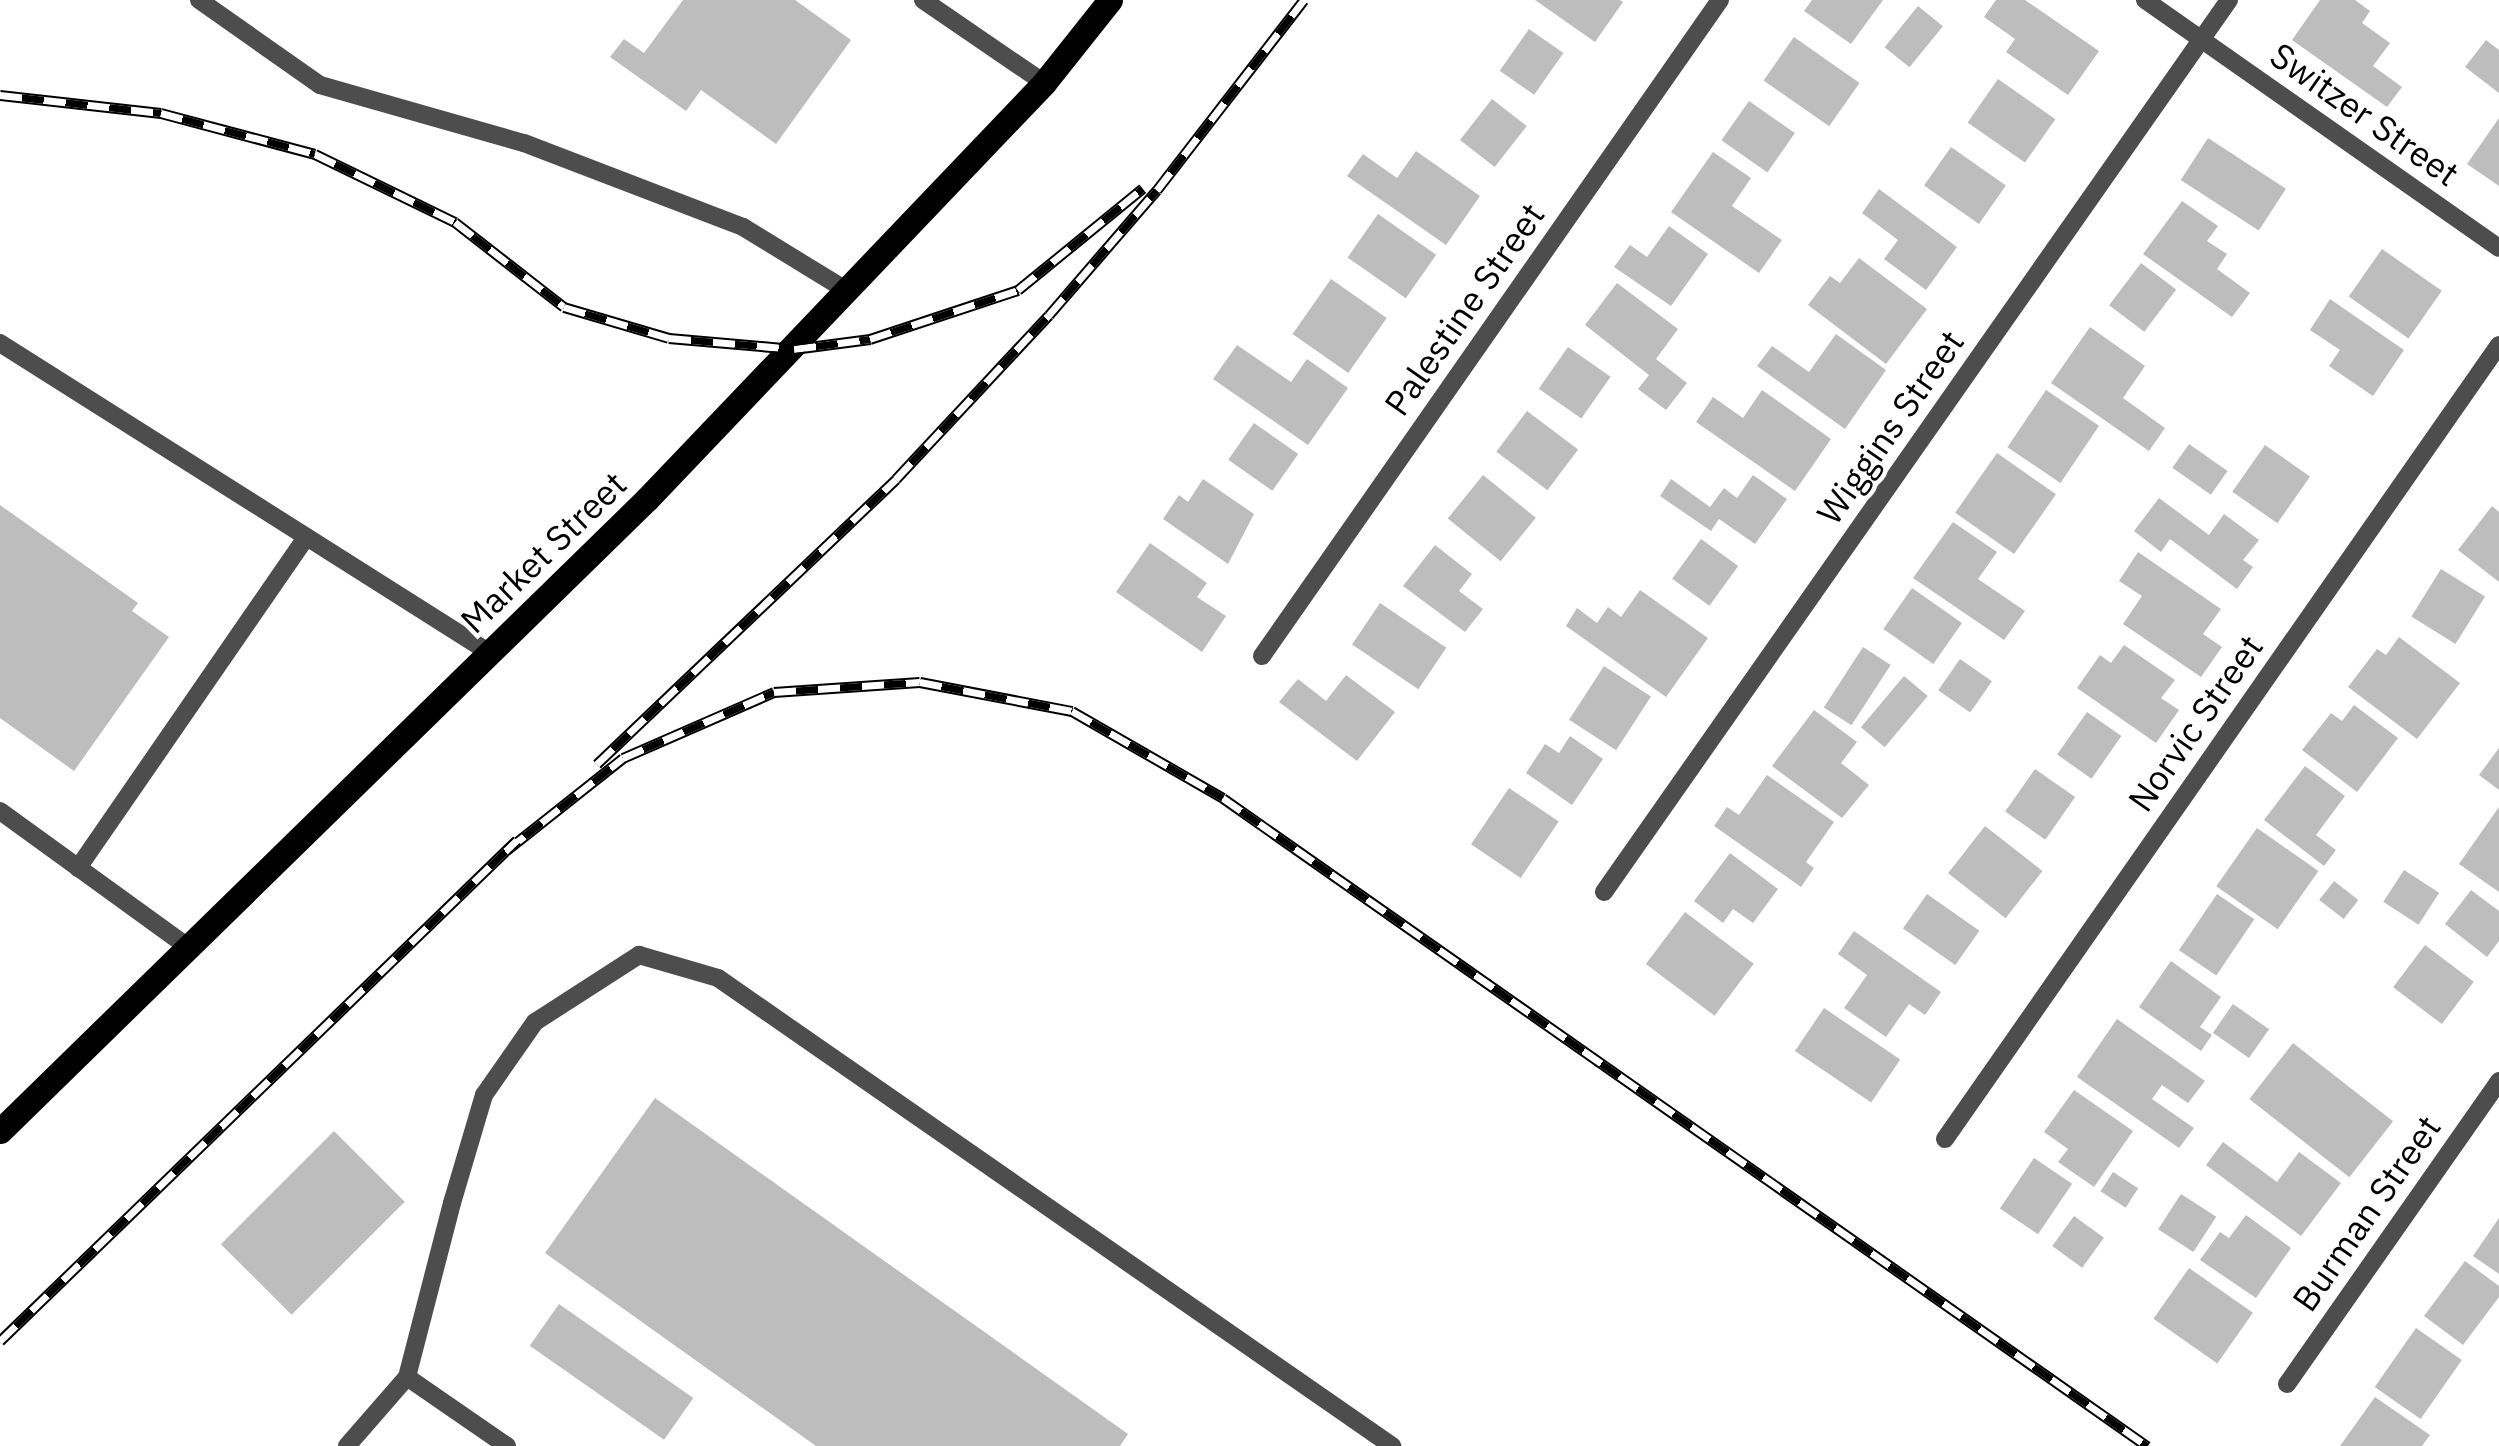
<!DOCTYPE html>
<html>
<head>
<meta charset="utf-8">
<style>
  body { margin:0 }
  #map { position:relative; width:2499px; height:1446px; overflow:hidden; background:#fff; font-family:"IBM Plex Sans",sans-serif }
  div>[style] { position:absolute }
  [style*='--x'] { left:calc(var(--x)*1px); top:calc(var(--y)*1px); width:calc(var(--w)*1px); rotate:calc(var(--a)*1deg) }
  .building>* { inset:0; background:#bdbdbd; transform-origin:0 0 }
  .minor>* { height:18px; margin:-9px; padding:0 9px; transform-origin:9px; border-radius:9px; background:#4d4d4d }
  .major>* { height:25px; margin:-12.5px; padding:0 12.5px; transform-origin:12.5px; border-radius:12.5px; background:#000 }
  .rail>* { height:11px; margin-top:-5.5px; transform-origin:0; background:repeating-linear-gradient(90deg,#fff 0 22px,#000 0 44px); box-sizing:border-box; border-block:2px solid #000 }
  span { translate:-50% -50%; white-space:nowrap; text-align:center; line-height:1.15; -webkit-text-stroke:9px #fff; paint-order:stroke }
  .street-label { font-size:35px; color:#000 }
</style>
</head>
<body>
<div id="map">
  <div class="building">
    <i style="clip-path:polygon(683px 0,795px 0,851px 40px,776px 144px,701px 90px,686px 111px,610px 57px,624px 39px,644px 53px)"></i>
    <i style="clip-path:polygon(1535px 0,1620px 0,1623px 2px,1595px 42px)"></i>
    <i style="clip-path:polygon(1812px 0,1883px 0,1851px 44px,1804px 11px)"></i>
    <i style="clip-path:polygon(1996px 0,2025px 0,2099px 51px,2068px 95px,2006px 52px,2015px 39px,1984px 17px)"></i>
    <i style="clip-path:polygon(2320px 0,2355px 0,2370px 11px,2362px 23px,2390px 43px,2373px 66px,2402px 87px,2387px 107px,2292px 40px)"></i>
    <i style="left:1918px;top:6px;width:32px;height:53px;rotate:39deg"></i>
    <i style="left:1529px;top:29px;width:42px;height:51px;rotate:35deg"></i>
    <i style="left:1794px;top:37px;width:80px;height:53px;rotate:35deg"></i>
    <i style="clip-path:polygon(2486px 40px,2499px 50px,2499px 93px,2465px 67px)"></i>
    <i style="left:1998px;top:79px;width:70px;height:53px;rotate:35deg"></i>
    <i style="left:1492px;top:99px;width:44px;height:52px;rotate:38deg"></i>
    <i style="left:1749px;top:101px;width:56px;height:48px;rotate:35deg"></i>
    <i style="clip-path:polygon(2499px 118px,2499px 186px,2467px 164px)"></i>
    <i style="left:2208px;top:138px;width:93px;height:50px;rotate:33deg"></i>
    <i style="left:1951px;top:147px;width:67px;height:47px;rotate:35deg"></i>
    <i style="clip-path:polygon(1416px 151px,1480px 196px,1446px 245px,1347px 176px,1363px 154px,1397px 178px)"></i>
    <i style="clip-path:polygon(1713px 152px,1751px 178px,1732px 206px,1782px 240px,1759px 273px,1671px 212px)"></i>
    <i style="clip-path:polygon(1879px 189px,1957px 247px,1926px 290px,1884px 259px,1898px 240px,1862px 213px)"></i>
    <i style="clip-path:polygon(2182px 201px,2218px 226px,2207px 241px,2227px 254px,2217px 269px,2250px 293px,2232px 317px,2143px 254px)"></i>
    <i style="left:1378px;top:214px;width:71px;height:53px;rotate:35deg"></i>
    <i style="clip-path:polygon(1669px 226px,1708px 254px,1671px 306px,1614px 267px,1630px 245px,1647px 257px)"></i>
    <i style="left:2382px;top:249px;width:73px;height:58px;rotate:35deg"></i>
    <i style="clip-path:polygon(1859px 258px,1927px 309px,1886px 364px,1808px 305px,1830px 276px,1840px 283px)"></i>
    <i style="left:2141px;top:263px;width:44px;height:53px;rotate:37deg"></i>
    <i style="left:1331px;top:279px;width:68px;height:67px;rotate:35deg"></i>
    <i style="clip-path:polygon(1617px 283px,1678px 329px,1656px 359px,1687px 383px,1666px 410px,1638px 389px,1649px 375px,1585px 325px)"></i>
    <i style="clip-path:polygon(2330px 299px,2404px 350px,2373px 396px,2329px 366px,2340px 350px,2310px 330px)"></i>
    <i style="clip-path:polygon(2090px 327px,2145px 366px,2123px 398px,2165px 428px,2149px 451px,2051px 383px)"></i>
    <i style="clip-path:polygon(1836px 334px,1886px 370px,1845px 429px,1757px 366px,1772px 346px,1809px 372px)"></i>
    <i style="clip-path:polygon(1237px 345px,1291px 382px,1307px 359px,1348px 388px,1308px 445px,1213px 379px)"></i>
    <i style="left:1568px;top:347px;width:52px;height:51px;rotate:35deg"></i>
    <i style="clip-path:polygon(1762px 390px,1831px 439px,1795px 491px,1696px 422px,1713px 397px,1743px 418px)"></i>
    <i style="left:2046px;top:390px;width:64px;height:69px;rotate:34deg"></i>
    <i style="left:1527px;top:411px;width:64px;height:51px;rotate:37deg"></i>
    <i style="left:1254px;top:423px;width:54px;height:45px;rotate:35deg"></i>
    <i style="left:2189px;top:444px;width:47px;height:29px;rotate:35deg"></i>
    <i style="left:2265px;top:445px;width:55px;height:57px;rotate:35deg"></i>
    <i style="left:1997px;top:453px;width:72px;height:73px;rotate:35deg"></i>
    <i style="left:1483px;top:475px;width:68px;height:56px;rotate:39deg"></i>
    <i style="clip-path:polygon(1753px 475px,1787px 499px,1755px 544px,1719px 519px,1711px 531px,1660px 496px,1671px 479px,1710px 507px,1724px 488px,1737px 498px)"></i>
    <i style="clip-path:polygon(1203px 479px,1254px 514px,1228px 564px,1163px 519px,1179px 495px,1188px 502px)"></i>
    <i style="clip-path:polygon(2159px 498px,2209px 535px,2224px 514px,2259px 540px,2243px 560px,2253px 567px,2237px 589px,2170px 539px,2161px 552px,2134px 531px)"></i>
    <i style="clip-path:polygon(0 505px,138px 603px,132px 611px,169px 637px,74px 771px,0 718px)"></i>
    <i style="clip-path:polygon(2492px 506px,2499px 512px,2499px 582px,2458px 550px)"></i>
    <i style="clip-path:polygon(1953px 522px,1997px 552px,1978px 579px,2025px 611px,2004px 640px,1913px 578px)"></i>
    <i style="left:1701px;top:539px;width:46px;height:49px;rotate:36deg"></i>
    <i style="clip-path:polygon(1150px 543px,1207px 583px,1197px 597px,1226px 616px,1202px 652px,1116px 592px)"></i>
    <i style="clip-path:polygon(1435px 545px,1472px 574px,1459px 591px,1483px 609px,1465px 632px,1403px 586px)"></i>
    <i style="clip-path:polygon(2138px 552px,2221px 609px,2203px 634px,2222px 647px,2201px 677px,2123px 624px,2142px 596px,2119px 581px)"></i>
    <i style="left:2441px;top:569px;width:52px;height:56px;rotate:32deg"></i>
    <i style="left:1912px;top:588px;width:61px;height:50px;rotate:35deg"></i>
    <i style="clip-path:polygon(1640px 590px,1708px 638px,1666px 697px,1566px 626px,1577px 608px,1597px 623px,1608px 607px,1621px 617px)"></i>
    <i style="left:1380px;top:603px;width:80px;height:50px;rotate:34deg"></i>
    <i style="clip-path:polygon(2399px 637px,2460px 683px,2417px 739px,2348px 687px,2377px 649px,2386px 655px)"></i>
    <i style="clip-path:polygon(2124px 645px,2175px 680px,2161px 698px,2179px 710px,2156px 743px,2077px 688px,2100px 655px,2111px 663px)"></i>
    <i style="left:1863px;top:647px;width:33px;height:72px;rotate:33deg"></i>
    <i style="left:1960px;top:659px;width:39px;height:38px;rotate:35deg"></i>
    <i style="left:1604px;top:666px;width:56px;height:64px;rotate:33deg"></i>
    <i style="clip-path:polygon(1346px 675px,1395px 712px,1357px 761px,1279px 702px,1298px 679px,1326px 701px)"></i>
    <i style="left:1904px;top:676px;width:31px;height:67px;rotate:40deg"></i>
    <i style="clip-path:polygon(2354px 705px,2398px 738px,2357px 792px,2302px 750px,2331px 713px,2342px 721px)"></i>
    <i style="clip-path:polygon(1814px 710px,1857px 742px,1841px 763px,1869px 785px,1842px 818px,1772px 766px)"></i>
    <i style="left:2087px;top:712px;width:42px;height:52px;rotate:35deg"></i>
    <i style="clip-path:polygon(1570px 736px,1603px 759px,1572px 805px,1526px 773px,1545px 744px,1559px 753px)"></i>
    <i style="clip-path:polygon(2499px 748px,2499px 790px,2479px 775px)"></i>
    <i style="clip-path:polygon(2305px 766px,2345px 796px,2316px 835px,2336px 850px,2324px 866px,2264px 820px)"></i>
    <i style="left:2035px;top:769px;width:49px;height:52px;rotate:35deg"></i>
    <i style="clip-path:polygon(1767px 775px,1834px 822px,1806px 862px,1814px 868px,1801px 887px,1714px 826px,1727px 807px,1739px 815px)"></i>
    <i style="left:1509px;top:788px;width:60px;height:68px;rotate:34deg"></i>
    <i style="clip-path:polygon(2499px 807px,2499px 892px,2459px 864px)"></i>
    <i style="left:1985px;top:826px;width:73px;height:60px;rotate:38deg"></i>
    <i style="left:2257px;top:828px;width:75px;height:71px;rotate:35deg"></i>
    <i style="clip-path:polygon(1730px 853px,1778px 889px,1753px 923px,1733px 909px,1723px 923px,1694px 901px)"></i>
    <i style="left:2404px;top:870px;width:42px;height:38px;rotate:33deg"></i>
    <i style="left:2334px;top:881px;width:31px;height:24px;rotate:38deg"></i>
    <i style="clip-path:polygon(2471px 890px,2499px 911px,2499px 941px,2487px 957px,2445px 924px)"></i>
    <i style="left:1927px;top:894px;width:64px;height:42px;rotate:35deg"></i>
    <i style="left:2217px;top:894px;width:45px;height:68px;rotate:34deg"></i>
    <i style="left:1685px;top:912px;width:86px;height:65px;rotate:37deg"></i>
    <i style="clip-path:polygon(1854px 931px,1941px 992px,1925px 1015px,1909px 1004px,1886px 1037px,1844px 1008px,1867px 975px,1838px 954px)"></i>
    <i style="left:2425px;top:945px;width:61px;height:53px;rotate:37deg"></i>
    <i style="clip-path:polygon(2171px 961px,2221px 997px,2200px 1027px,2212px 1035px,2201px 1051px,2139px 1007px)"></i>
    <i style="left:2233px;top:1004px;width:44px;height:35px;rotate:35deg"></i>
    <i style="left:1824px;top:1008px;width:92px;height:52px;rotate:34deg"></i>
    <i style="clip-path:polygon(2117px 1019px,2205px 1081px,2188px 1103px,2162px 1085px,2152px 1099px,2194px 1128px,2179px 1148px,2077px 1077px)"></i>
    <i style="left:2293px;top:1043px;width:127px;height:71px;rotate:38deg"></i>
    <i style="clip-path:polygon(2074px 1090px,2133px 1131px,2094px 1187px,2058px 1162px,2068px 1149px,2044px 1132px)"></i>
    <i style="clip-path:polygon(655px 1098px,1128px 1434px,1120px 1446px,816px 1446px,545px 1253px)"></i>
    <i style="left:334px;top:1131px;width:100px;height:160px;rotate:45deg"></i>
    <i style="clip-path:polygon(2223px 1142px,2277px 1182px,2299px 1152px,2341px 1183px,2301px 1236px,2206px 1165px)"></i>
    <i style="left:2034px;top:1158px;width:46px;height:61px;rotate:34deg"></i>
    <i style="left:2113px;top:1172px;width:30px;height:23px;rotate:33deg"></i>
    <i style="left:2181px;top:1194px;width:42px;height:42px;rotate:33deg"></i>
    <i style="clip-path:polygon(2246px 1215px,2291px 1248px,2256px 1298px,2200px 1260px,2220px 1232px,2229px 1238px)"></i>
    <i style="left:2074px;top:1216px;width:37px;height:37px;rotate:36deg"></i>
    <i style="clip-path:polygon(2499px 1218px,2499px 1274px,2473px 1256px)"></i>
    <i style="clip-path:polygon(2465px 1261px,2499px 1286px,2499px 1297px,2463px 1345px,2424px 1316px)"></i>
    <i style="left:2189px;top:1268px;width:78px;height:62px;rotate:35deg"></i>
    <i style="left:559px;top:1304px;width:164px;height:51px;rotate:35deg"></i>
    <i style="left:2416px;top:1328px;width:56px;height:72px;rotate:35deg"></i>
    <i style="clip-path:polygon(2375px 1397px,2430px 1435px,2422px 1446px,2340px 1446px)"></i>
  </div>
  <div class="minor">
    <i style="--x:199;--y:0;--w:148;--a:35.1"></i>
    <i style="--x:320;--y:85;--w:212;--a:15.9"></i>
    <i style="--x:524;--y:143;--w:235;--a:21"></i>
    <i style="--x:743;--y:227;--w:124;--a:31.5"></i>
    <i style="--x:923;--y:0;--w:147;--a:34.4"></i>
    <i style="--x:2145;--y:0;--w:432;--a:35"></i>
    <i style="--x:0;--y:343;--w:580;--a:32.32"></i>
    <i style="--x:1262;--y:656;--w:800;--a:-55.08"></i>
    <i style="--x:0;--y:811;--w:233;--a:35.9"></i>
    <i style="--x:78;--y:868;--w:402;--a:-55.4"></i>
    <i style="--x:1604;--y:892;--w:1089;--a:-54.98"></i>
    <i style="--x:1945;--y:1139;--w:968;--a:-55.1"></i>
    <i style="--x:2287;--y:1384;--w:370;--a:-55"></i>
    <i style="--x:347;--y:1446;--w:91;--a:-49"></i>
    <i style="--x:507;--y:1446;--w:121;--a:-145.4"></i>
    <i style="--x:407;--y:1377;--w:180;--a:-75.5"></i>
    <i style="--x:452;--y:1203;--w:113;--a:-73.5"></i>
    <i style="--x:484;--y:1095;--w:89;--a:-55.1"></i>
    <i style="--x:535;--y:1022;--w:124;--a:-32.8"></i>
    <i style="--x:639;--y:955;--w:82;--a:16.2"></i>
    <i style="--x:718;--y:978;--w:821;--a:34.77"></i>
  </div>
  <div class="major">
    <i style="--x:0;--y:1131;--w:904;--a:-44.33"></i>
    <i style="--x:647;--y:499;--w:575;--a:-46.34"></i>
    <i style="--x:1044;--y:83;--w:106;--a:-51.5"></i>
  </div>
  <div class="rail">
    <i style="--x:0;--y:95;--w:162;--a:6.4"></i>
    <i style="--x:161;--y:113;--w:159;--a:14.9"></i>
    <i style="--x:315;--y:154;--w:156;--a:25.9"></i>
    <i style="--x:455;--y:222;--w:138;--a:37.9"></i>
    <i style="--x:564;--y:307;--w:109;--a:16.4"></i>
    <i style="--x:669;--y:338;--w:125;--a:5"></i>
    <i style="--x:794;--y:349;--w:77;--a:-7.5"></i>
    <i style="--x:870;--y:339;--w:156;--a:-18.3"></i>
    <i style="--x:1018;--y:290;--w:161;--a:-39.2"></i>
    <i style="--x:597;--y:764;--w:413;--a:-43.6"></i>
    <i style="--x:896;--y:479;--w:224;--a:-47"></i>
    <i style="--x:1049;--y:315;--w:165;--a:-49.2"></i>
    <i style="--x:1157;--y:190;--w:240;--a:-52.3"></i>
    <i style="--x:507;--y:850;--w:148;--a:-38.4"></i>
    <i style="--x:623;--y:758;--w:165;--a:-23.6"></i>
    <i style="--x:774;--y:692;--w:146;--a:-3.9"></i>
    <i style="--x:920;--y:682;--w:155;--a:10.8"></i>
    <i style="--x:1072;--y:711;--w:174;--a:29.9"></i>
    <i style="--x:1223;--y:798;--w:1129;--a:35.04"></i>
    <i style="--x:0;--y:1341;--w:720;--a:-44.1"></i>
  </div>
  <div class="street-label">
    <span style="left:2365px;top:114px;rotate:35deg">Switzer Street</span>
    <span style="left:1464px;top:309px;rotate:-55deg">Palestine Street</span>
    <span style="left:1890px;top:427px;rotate:-55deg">Wiggins Street</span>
    <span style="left:543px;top:552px;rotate:-44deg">Market Street</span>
    <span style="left:2195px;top:723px;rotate:-55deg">Norvic Street</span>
    <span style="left:2366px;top:1213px;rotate:-55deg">Burman Street</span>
  </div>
</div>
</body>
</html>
